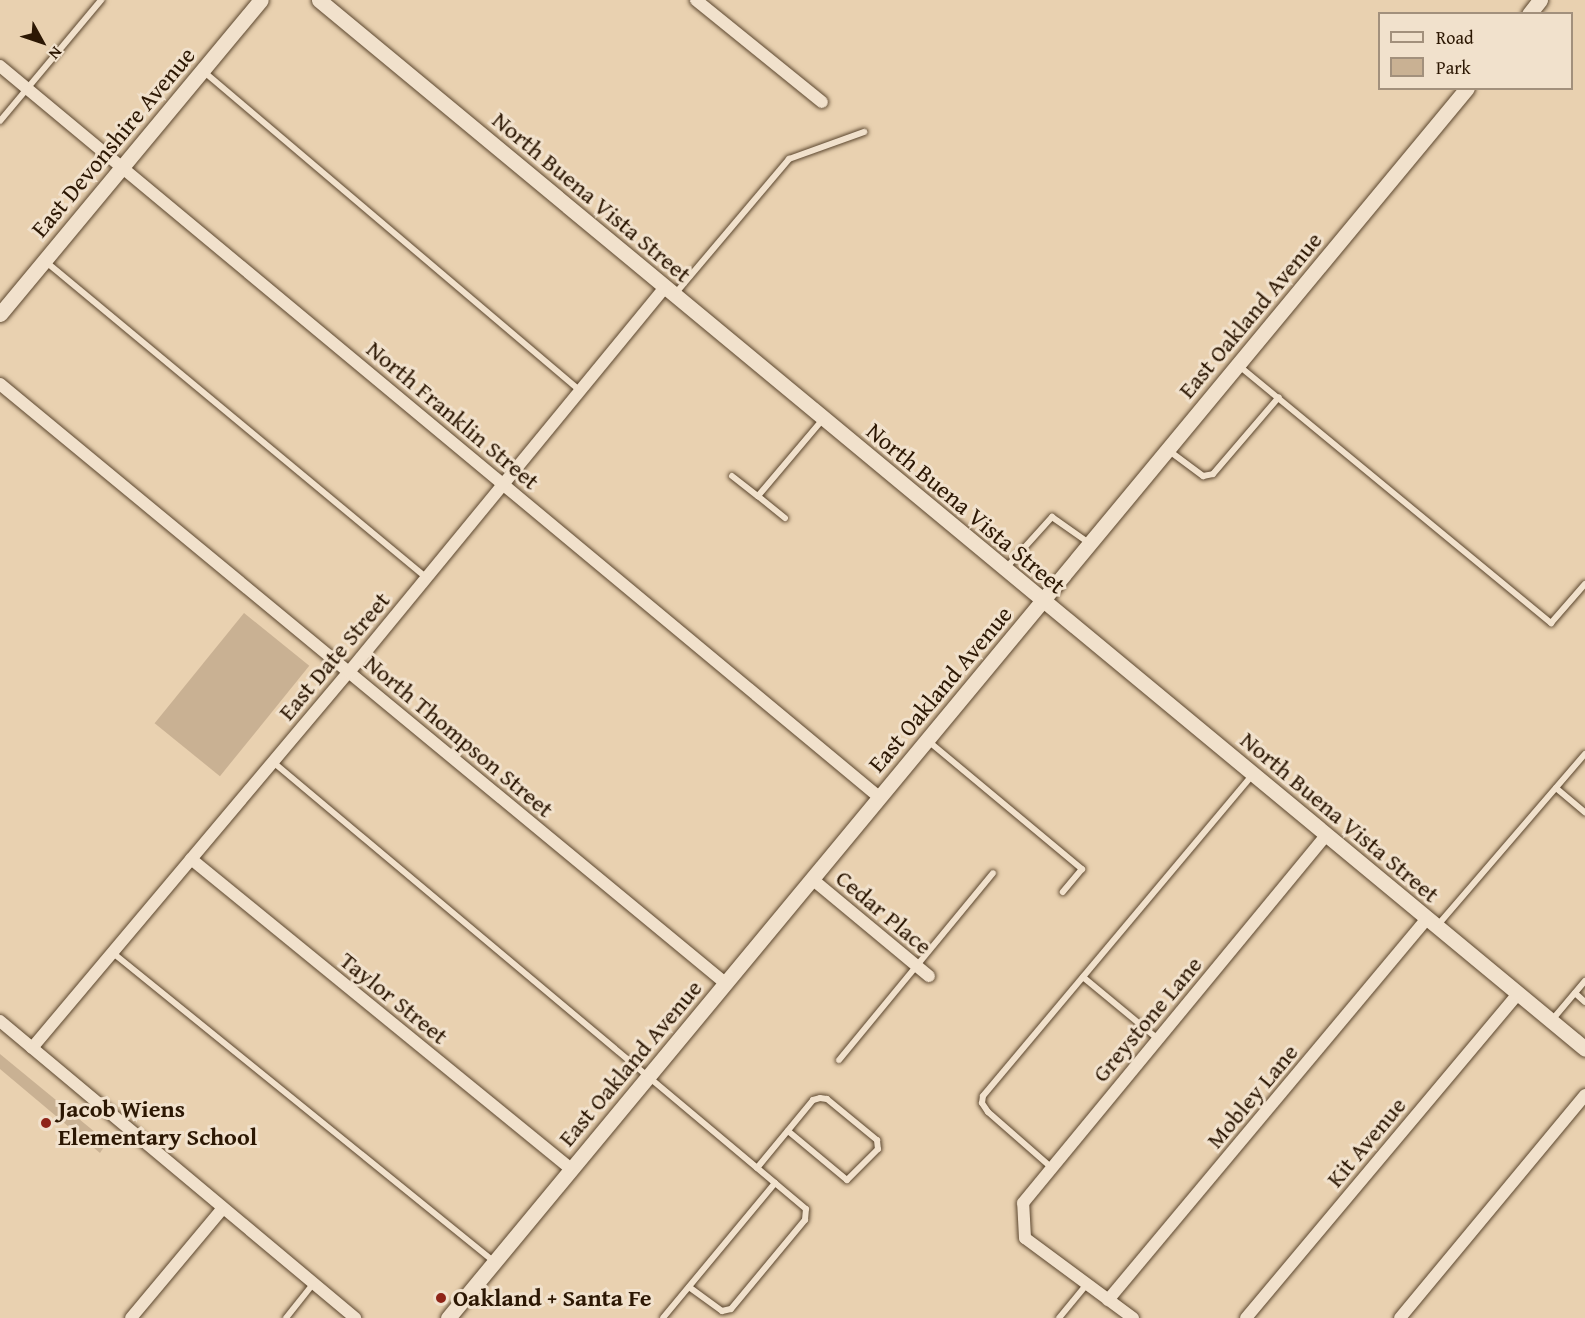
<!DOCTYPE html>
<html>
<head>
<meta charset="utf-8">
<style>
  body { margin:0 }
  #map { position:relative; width:1585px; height:1318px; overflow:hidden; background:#e9d1b0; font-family:"Gentium Book Plus",serif }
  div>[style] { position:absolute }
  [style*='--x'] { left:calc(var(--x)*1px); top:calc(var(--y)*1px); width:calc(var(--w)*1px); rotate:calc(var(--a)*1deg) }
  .green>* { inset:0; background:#c9b193; transform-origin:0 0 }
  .roads { filter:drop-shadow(0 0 2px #5b462e) drop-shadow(0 0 2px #5b462e) }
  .service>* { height:6px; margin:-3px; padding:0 3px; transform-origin:3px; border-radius:3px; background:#f1e1cc }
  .minor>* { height:12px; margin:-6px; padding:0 6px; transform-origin:6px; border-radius:6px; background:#f1e1cc }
  .tertiary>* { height:15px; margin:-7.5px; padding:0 7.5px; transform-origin:7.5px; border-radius:7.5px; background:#f1e1cc }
  .dots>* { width:16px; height:16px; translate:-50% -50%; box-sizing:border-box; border:3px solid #f1e1cc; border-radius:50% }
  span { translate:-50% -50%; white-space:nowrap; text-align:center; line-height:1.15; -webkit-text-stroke:6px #f1e1cc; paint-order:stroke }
  .street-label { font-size:24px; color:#2c1703 }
  .poi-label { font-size:24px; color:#2c1703; font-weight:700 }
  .left { translate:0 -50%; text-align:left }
  .legend { position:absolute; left:1378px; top:12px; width:195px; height:78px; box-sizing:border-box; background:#f1e1cc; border:2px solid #a2907c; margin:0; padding:8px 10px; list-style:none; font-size:18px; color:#2c1703 }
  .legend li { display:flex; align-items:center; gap:12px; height:30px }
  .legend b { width:30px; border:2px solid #a2907c }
  .north { position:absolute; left:12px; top:12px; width:60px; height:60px; -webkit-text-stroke:4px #f1e1cc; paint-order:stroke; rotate:130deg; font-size:16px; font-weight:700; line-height:24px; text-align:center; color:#2c1703 }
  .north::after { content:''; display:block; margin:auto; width:21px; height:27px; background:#2c1703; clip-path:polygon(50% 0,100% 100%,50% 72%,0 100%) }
</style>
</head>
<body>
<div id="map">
  <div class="green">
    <i style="left:244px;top:613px;width:84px;height:142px;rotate:39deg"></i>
    <i style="clip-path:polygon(0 1054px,107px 1142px,100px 1153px,0 1069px)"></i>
  </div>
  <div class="roads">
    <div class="service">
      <i style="--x:203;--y:71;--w:493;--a:40.3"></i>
      <i style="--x:0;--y:121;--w:158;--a:-50.1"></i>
      <i style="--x:45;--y:261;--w:495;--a:39.7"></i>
      <i style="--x:675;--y:294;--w:177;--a:-49.8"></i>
      <i style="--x:789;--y:159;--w:80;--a:-19.8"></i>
      <i style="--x:1238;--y:365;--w:406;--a:39.5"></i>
      <i style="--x:1551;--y:623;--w:52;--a:-48.9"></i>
      <i style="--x:1168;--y:450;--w:44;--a:36.6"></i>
      <i style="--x:1203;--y:476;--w:10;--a:-11"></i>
      <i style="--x:1213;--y:474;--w:101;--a:-49.4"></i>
      <i style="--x:732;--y:476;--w:33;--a:38"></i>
      <i style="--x:785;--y:518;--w:35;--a:-141"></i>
      <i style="--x:758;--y:496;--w:101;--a:-49.8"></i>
      <i style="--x:1006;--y:568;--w:69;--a:-48"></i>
      <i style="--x:1052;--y:517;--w:45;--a:35.1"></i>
      <i style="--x:927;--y:740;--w:202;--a:39.8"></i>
      <i style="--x:1082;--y:869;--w:30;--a:130"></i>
      <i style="--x:273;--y:762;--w:655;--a:39.98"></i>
      <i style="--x:775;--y:1183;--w:175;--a:129.7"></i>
      <i style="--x:1556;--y:788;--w:38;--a:40"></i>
      <i style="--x:1437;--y:926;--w:227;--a:-49.3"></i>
      <i style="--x:113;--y:953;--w:491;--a:39"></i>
      <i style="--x:1083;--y:977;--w:97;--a:39.6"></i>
      <i style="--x:1575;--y:993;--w:13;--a:42"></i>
      <i style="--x:1552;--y:1020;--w:51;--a:-49.8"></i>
      <i style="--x:839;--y:1060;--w:242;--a:-50.5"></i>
      <i style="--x:757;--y:1168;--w:88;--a:-50.5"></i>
      <i style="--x:813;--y:1100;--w:7;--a:-16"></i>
      <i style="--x:820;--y:1098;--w:7;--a:8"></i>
      <i style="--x:827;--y:1099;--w:65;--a:39.4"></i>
      <i style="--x:877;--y:1140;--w:9;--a:84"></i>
      <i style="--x:878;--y:1149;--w:44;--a:135"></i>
      <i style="--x:847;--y:1180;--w:77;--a:-140.3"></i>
      <i style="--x:1052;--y:1168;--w:85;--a:-138.8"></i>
      <i style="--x:988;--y:1112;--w:11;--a:-124"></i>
      <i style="--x:982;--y:1103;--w:7;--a:-82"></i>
      <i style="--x:983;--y:1096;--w:419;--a:-50"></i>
      <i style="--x:689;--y:1287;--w:41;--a:36"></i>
      <i style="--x:722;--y:1311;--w:9;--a:-13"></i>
      <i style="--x:731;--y:1309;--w:116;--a:-50.3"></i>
      <i style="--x:805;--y:1220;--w:11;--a:-85"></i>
      <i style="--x:806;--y:1209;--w:40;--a:-140"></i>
      <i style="--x:286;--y:1318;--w:43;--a:-51.5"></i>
      <i style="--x:1059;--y:1318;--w:44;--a:-50.5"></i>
    </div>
    <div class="minor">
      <i style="--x:696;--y:0;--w:162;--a:39"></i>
      <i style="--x:0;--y:66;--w:1143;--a:39.75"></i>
      <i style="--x:0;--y:384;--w:940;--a:39.56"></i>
      <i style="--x:191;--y:859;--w:490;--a:39.2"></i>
      <i style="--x:812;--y:879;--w:152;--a:39.7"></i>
      <i style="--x:0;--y:1021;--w:463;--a:39.9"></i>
      <i style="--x:32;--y:1048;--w:492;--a:-49.9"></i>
      <i style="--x:349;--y:672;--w:498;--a:-50.6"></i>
      <i style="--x:1108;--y:1300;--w:498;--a:-50.1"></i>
      <i style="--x:131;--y:1318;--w:142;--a:-50.1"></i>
      <i style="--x:1133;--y:1318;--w:134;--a:-143.5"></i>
      <i style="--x:1025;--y:1238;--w:35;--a:-93"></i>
      <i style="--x:1023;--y:1203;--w:477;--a:-50.5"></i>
      <i style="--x:1246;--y:1318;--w:423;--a:-50"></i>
      <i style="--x:1400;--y:1318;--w:290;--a:-50.3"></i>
    </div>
    <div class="tertiary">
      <i style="--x:319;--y:0;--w:1644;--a:39.64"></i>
      <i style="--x:1529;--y:14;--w:18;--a:-52"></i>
      <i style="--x:0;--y:314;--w:408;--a:-50.3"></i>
      <i style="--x:448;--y:1318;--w:1597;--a:-50.36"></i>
    </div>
  </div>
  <div class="dots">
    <i style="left:46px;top:1123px;background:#8f2418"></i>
    <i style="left:441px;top:1298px;background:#8f2418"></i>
  </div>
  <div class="street-label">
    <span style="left:113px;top:142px;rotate:-50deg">East Devonshire Avenue</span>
    <span style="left:592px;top:197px;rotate:40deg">North Buena Vista Street</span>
    <span style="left:1250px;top:315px;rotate:-50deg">East Oakland Avenue</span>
    <span style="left:453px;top:415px;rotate:40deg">North Franklin Street</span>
    <span style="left:966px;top:508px;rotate:40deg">North Buena Vista Street</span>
    <span style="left:334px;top:656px;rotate:-50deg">East Date Street</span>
    <span style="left:940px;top:689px;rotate:-50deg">East Oakland Avenue</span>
    <span style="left:459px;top:736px;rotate:40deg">North Thompson Street</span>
    <span style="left:1340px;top:817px;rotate:40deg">North Buena Vista Street</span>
    <span style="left:884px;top:912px;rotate:40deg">Cedar Place</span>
    <span style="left:394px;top:998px;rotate:39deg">Taylor Street</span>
    <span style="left:1147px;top:1019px;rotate:-50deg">Greystone Lane</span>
    <span style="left:630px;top:1063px;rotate:-50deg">East Oakland Avenue</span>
    <span style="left:1252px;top:1096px;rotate:-50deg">Mobley Lane</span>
    <span style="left:1366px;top:1142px;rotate:-50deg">Kit Avenue</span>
  </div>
  <div class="poi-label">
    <span class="left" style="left:58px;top:1123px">Jacob Wiens<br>Elementary School</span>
    <span class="left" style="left:453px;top:1298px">Oakland + Santa Fe</span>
  </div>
  <ul class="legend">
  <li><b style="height:8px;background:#f1e1cc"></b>Road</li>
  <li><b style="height:16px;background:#c9b193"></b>Park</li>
  </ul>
  <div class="north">N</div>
</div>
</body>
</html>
